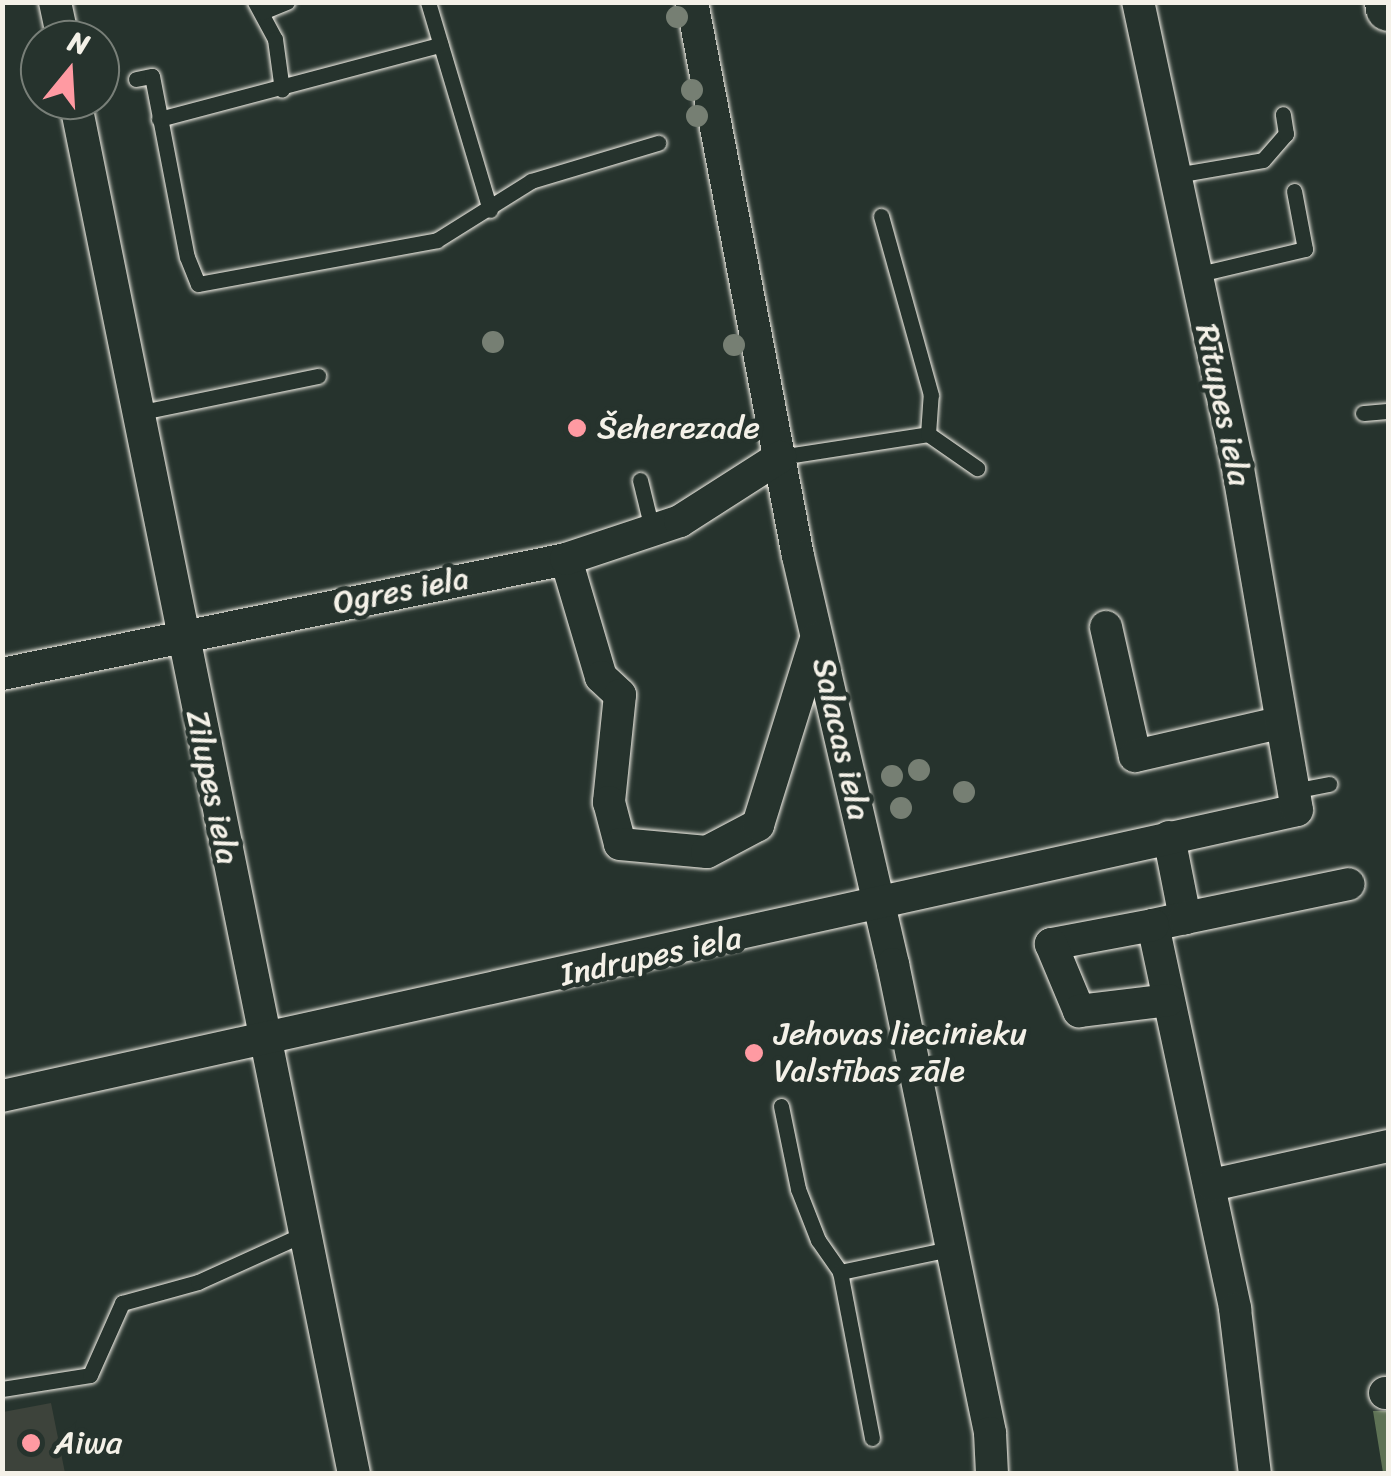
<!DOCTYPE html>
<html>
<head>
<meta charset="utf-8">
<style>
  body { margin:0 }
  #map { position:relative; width:1391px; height:1476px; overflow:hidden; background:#26332d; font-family:Sriracha,sans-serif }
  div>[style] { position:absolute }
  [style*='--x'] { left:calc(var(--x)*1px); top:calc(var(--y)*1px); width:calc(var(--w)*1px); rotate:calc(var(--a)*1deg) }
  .built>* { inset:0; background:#3d433b }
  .green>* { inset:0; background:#5e7255 }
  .roads { filter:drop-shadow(0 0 2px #f4f1e8) drop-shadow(0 0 2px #f4f1e8) }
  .lane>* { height:15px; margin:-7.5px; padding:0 7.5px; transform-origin:7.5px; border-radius:7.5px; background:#26332d }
  .street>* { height:32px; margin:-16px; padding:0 16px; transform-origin:16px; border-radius:16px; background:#26332d }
  .secondary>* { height:45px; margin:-22.5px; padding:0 22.5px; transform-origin:22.5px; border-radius:22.5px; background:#26332d }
  .trees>* { width:22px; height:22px; margin:-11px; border-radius:50%; background:#767f73 }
  .dots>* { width:28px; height:28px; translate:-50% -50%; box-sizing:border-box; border:5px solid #26332d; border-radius:50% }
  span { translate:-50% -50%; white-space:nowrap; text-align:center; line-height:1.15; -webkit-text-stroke:9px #26332d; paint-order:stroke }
  .street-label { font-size:32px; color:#f4f1e8 }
  .poi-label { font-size:32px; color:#f4f1e8 }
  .left { translate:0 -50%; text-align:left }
  .frame { position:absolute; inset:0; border:5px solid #f4f1e8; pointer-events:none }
  .north { position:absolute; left:20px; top:20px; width:100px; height:100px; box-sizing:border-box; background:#26332d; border:2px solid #787f78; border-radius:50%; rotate:18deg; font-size:28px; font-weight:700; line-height:40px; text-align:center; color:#f4f1e8 }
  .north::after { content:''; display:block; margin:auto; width:35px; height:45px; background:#ff9aa2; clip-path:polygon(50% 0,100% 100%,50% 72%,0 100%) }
</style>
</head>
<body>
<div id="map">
  <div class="built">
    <i style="clip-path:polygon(51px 1403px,65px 1473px,3px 1473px,3px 1412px)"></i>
  </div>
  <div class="green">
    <i style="clip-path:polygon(1388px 1400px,1388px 1473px,1383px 1473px,1373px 1411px,1387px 1411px)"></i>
  </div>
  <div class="roads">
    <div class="lane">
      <i style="--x:255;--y:2;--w:42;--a:61.6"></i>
      <i style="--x:275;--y:39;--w:51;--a:82.2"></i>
      <i style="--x:428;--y:2;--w:217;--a:73.4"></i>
      <i style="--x:262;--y:12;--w:27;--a:-22"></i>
      <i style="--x:136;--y:79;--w:16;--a:-11"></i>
      <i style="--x:152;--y:76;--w:184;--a:79.1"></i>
      <i style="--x:187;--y:257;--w:29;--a:68"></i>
      <i style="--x:198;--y:284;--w:243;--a:-10.4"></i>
      <i style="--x:437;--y:240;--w:111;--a:-32.1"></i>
      <i style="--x:531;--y:181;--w:133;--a:-16.7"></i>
      <i style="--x:100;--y:85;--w:3;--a:-18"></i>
      <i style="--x:159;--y:119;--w:291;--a:-14.8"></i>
      <i style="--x:1176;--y:175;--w:88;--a:-9.8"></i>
      <i style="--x:1263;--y:160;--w:35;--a:-49"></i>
      <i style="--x:1286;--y:134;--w:20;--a:-99"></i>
      <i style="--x:1195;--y:275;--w:113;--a:-13.3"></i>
      <i style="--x:1305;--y:249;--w:59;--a:-100.7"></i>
      <i style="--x:137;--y:413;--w:185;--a:-11.6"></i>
      <i style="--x:1363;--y:413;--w:25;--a:-5"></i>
      <i style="--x:928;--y:434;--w:60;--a:34.8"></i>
      <i style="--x:780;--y:457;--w:150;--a:-8.8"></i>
      <i style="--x:928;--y:434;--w:39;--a:-86"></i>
      <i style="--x:931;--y:395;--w:186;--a:-105.6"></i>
      <i style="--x:640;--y:480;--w:55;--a:76.2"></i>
      <i style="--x:1293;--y:791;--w:37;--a:-11"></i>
      <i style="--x:781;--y:1106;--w:85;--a:78.4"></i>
      <i style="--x:798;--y:1189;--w:55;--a:68.6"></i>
      <i style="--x:818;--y:1240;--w:39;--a:55"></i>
      <i style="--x:2;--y:1389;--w:89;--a:-9"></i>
      <i style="--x:90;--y:1375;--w:79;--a:-66"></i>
      <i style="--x:122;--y:1303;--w:79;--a:-15.4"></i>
      <i style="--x:198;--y:1282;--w:116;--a:-24.4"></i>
      <i style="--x:872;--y:1438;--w:169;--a:-100.9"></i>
      <i style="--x:840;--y:1272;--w:111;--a:-11.9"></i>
    </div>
    <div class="street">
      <i style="--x:55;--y:2;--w:39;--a:78"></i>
      <i style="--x:692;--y:2;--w:564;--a:79.17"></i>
      <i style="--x:798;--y:556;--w:419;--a:76.9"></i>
      <i style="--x:893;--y:964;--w:479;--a:78.3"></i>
      <i style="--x:990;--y:1433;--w:41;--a:87.2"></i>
      <i style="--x:75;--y:100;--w:1402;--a:78.52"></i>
      <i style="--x:566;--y:559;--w:123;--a:73.5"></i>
      <i style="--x:601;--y:677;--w:26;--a:43"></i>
      <i style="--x:620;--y:695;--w:108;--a:95.9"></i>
      <i style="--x:609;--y:802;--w:43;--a:75.3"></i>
      <i style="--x:620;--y:844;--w:87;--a:5.3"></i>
      <i style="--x:707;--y:852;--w:58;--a:-27.9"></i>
      <i style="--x:758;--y:825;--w:195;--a:-72.7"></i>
      <i style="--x:1106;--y:627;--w:132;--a:77.3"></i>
      <i style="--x:1135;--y:756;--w:148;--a:-12.9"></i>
      <i style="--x:2;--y:674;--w:576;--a:-11.52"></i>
      <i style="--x:566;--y:559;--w:120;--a:-18.4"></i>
      <i style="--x:680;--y:521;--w:119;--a:-32.6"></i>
      <i style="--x:1169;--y:837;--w:83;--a:78.8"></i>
      <i style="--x:1185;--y:918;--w:33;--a:168"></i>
      <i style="--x:1153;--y:925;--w:393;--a:77.9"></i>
      <i style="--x:1235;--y:1309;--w:166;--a:83.1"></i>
      <i style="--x:1185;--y:918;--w:167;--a:-11.7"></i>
      <i style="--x:1153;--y:925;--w:104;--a:169.4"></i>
      <i style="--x:1051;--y:944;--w:73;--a:67.3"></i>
      <i style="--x:1079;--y:1011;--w:90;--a:-7"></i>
      <i style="--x:2;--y:1096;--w:1326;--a:-12.45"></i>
      <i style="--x:1297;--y:810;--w:352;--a:-99.8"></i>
      <i style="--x:1237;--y:463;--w:472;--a:-102.1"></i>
      <i style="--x:1212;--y:1185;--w:180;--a:-12.5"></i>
      <i style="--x:1385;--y:1393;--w:3;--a:0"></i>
    </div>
    <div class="secondary">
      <i style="--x:1387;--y:2;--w:6;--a:81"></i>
    </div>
  </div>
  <div class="trees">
    <i style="left:677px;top:17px"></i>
    <i style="left:692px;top:90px"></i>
    <i style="left:697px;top:116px"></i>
    <i style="left:493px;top:342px"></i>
    <i style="left:734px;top:345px"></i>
    <i style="left:919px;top:770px"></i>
    <i style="left:892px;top:776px"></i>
    <i style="left:964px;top:792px"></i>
    <i style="left:901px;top:808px"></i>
  </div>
  <div class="dots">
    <i style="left:577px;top:428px;background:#ff9aa2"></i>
    <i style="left:754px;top:1053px;background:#ff9aa2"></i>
    <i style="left:31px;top:1443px;background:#ff9aa2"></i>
  </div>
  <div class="street-label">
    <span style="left:1223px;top:405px;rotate:78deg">Rītupes iela</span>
    <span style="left:401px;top:591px;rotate:-11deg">Ogres iela</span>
    <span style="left:841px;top:739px;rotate:77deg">Salacas iela</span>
    <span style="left:212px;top:787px;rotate:78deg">Zilupes iela</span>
    <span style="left:651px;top:957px;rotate:-12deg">Indrupes iela</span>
  </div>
  <div class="poi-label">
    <span class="left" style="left:597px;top:428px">Šeherezade</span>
    <span class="left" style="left:774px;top:1053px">Jehovas liecinieku<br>Valstības zāle</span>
    <span class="left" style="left:54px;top:1443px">Aiwa</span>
  </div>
  <div class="frame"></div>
  <div class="north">N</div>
</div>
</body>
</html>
